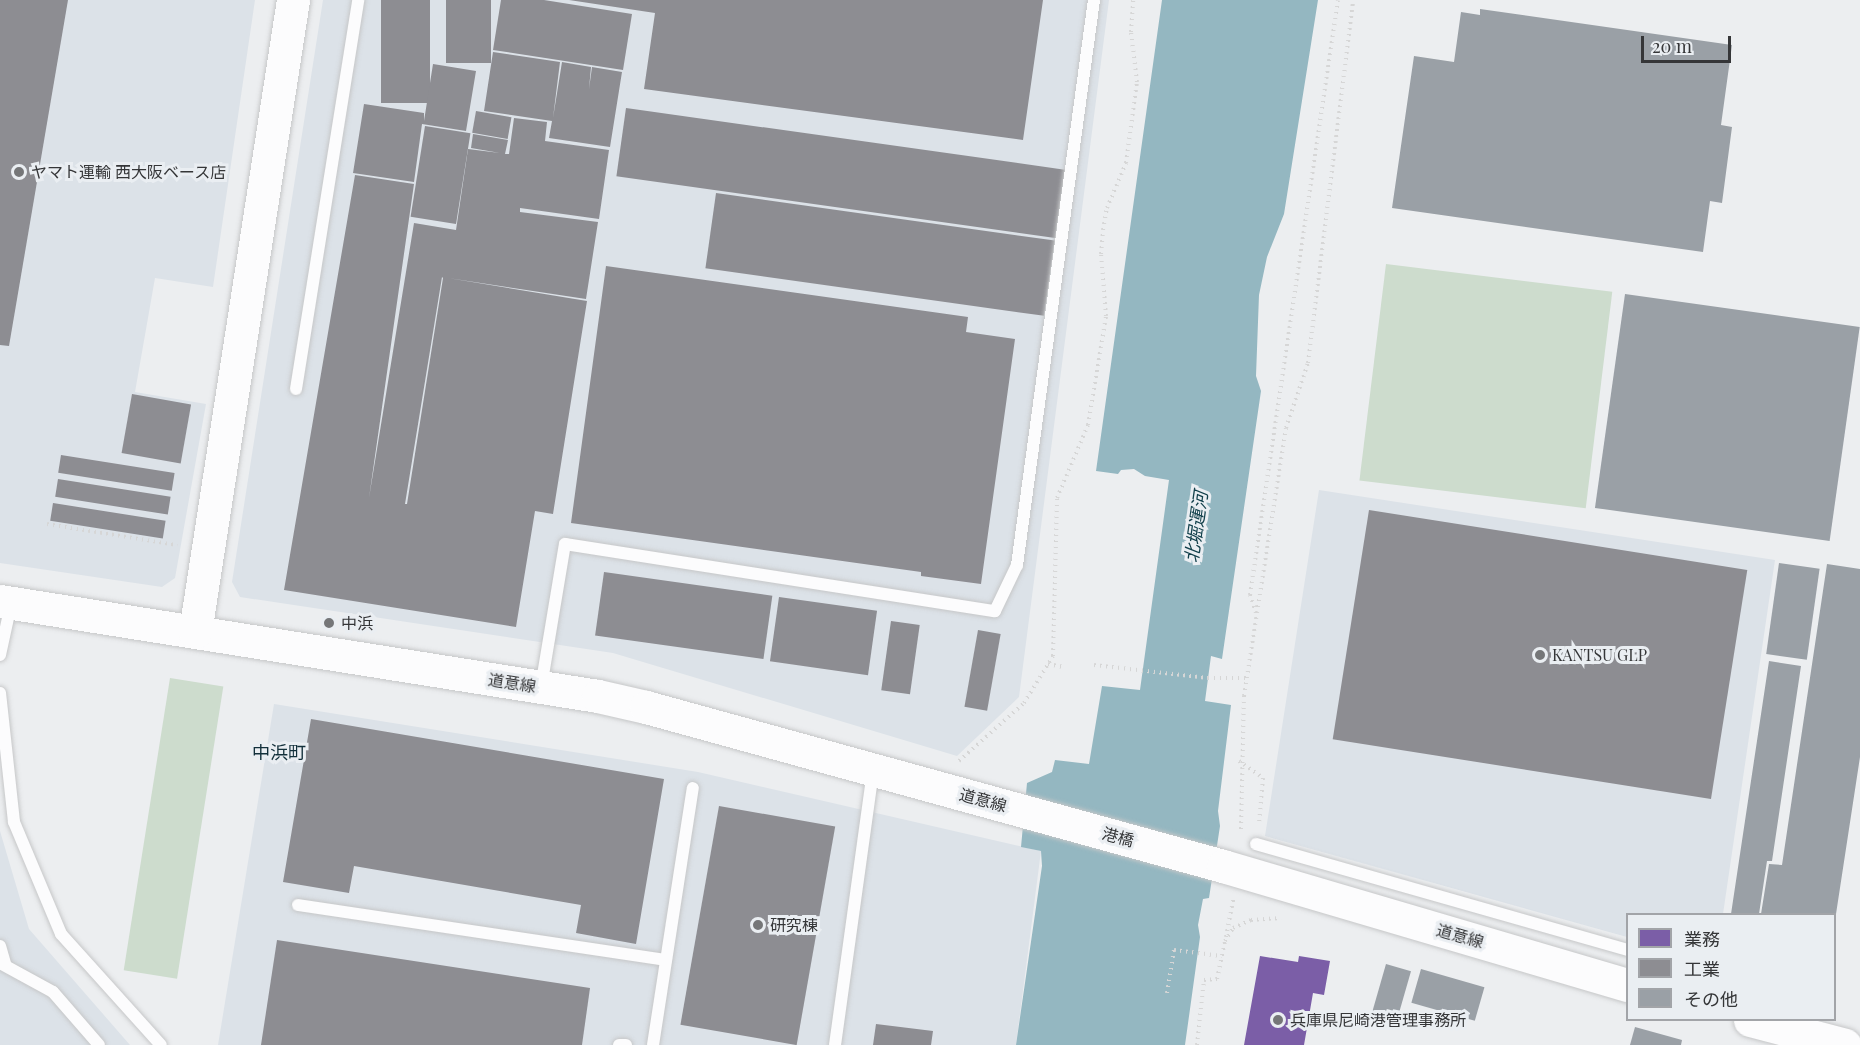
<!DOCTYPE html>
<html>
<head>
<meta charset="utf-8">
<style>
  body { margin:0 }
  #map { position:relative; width:1860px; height:1045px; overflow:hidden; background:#eceef0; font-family:"Playfair Display","Noto Sans JP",serif }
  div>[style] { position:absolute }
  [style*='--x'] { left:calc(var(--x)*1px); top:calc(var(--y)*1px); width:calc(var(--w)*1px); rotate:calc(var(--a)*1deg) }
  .built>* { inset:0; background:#dce2e8 }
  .green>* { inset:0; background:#cddccd; transform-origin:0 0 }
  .water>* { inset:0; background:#94b7c1 }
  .offices>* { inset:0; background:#7b5ea7 }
  .industry>* { inset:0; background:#8d8d92; transform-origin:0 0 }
  .building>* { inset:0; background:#9aa0a6; transform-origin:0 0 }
  .path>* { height:4px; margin-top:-2px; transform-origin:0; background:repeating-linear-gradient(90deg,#d6d6d6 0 1.5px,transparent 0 6px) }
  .roads { filter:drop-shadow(0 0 2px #c6c7c8) drop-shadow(0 0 2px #c6c7c8) }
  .lane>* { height:12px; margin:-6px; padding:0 6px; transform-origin:6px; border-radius:6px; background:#fcfcfd }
  .secondary>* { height:33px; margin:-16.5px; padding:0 16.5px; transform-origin:16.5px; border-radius:16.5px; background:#fcfcfd }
  .dots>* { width:16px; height:16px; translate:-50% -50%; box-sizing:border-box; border:3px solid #eaeef2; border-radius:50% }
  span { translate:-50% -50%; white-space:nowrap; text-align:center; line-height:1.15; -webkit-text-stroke:6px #eaeef2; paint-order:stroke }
  .poi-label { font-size:16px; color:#353638 }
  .left { translate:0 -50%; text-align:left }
  .street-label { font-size:16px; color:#353638 }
  .water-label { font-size:18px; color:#12404b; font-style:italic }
  .neighbourhood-label { font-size:18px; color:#13303b }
  .legend { position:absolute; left:1626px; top:913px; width:210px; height:108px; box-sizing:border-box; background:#eaeef2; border:2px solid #a2a4a8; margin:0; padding:8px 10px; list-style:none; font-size:18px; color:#353638 }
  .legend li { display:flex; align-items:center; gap:12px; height:30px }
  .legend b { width:30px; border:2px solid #a2a4a8 }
  .scale { position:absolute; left:1641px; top:36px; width:90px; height:27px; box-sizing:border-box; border:3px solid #353638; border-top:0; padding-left:8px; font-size:18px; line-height:21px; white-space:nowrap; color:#353638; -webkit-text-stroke:4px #eaeef2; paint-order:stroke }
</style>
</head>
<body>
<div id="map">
  <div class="built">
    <i style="clip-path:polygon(0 0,255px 0,213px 287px,155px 278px,135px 392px,206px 404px,175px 578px,162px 587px,0 563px)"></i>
    <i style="clip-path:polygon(323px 0,1109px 0,1019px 697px,957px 756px,613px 653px,240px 597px,232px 582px)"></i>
    <i style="clip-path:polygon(1319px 490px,1775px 560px,1723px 914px,1628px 914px,1627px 937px,1265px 836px)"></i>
    <i style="clip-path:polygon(274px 704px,698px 772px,1041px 851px,1016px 1045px,218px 1045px)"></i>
    <i style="clip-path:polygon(0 831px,29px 929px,130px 1045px,0 1045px)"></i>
  </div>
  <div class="green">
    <i style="left:1386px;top:264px;width:228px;height:218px;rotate:7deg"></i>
    <i style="left:170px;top:678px;width:54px;height:296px;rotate:9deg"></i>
  </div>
  <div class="water">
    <i style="clip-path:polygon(1162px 0,1318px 0,1284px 214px,1267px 257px,1259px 295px,1256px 376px,1261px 391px,1222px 659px,1211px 656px,1205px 701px,1231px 705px,1218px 811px,1220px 826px,1209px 898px,1203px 899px,1198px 925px,1200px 937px,1185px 1045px,1016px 1045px,1042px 866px,1041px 851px,1021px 847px,1027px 783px,1052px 772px,1055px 760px,1089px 764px,1102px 686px,1140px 690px,1169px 480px,1145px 476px,1134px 469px,1121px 470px,1118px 474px,1096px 471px)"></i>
  </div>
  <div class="offices">
    <i style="clip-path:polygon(1260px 956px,1298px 962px,1299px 956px,1330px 961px,1324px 995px,1313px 993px,1304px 1045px,1244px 1045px)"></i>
  </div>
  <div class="industry">
    <i style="clip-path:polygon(0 0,68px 0,9px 346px,0 345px)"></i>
    <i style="left:381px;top:0;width:49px;height:103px"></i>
    <i style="left:446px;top:0;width:45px;height:63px"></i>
    <i style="clip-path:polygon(501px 0,544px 0,632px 14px,623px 70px,493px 50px)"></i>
    <i style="clip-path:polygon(569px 0,1043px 0,1023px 140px,644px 89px,655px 13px)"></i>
    <i style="clip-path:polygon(493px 52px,560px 62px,553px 118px,562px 62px,591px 67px,589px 89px,592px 67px,622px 72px,610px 147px,549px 138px,552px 121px,484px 111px)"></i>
    <i style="clip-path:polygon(433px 64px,476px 71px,466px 131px,422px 124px,414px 182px,353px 173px,364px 104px,424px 113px,424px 121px)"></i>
    <i style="left:626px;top:108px;width:443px;height:69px;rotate:8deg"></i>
    <i style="left:476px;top:111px;width:36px;height:22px;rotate:10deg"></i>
    <i style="clip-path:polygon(evenodd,514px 118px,547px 122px,545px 141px,609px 150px,599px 219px,520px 208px,520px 212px,598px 222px,586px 299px,448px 278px,587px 301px,553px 514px,535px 511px,516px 627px,284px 590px,355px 175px,414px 184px,369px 498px,414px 223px,456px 230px,468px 149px,500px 153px,471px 148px,473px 134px,508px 140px,505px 154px,509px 154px,514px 118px,442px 277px,443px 278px,407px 504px,405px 504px,442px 277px)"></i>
    <i style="left:425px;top:126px;width:46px;height:92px;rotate:9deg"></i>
    <i style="left:716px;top:193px;width:342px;height:76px;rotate:8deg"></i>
    <i style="clip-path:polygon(606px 266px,968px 317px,966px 332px,1015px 339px,981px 584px,921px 576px,921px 572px,571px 523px)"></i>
    <i style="left:132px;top:394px;width:60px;height:60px;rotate:10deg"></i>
    <i style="left:61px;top:455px;width:115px;height:18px;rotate:9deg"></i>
    <i style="left:58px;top:479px;width:114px;height:18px;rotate:9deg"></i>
    <i style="left:53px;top:503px;width:114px;height:18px;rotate:9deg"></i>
    <i style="left:1369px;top:510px;width:383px;height:232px;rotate:9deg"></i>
    <i style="left:604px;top:572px;width:170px;height:64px;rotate:8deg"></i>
    <i style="left:779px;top:597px;width:99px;height:65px;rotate:8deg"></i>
    <i style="left:891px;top:621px;width:29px;height:70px;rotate:8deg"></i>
    <i style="left:978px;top:630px;width:23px;height:78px;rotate:10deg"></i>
    <i style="clip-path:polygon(311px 719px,664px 779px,636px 944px,576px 933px,581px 905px,354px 866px,349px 893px,283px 882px)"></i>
    <i style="left:719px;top:806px;width:118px;height:222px;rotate:10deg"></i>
    <i style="clip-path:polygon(277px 940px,590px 988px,582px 1045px,261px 1045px)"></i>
    <i style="clip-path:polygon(876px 1024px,933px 1031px,931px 1045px,873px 1045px)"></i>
  </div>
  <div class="building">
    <i style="clip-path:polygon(1480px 9px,1732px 45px,1721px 125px,1732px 127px,1722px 203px,1710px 201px,1703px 252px,1392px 208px,1414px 56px,1454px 62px,1461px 12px,1480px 15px)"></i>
    <i style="left:1625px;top:294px;width:237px;height:216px;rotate:8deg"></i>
    <i style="left:1779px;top:563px;width:41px;height:92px;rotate:8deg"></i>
    <i style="clip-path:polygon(1827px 564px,1860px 569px,1860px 757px,1836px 914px,1761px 914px,1769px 864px,1782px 865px)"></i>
    <i style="clip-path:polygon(1769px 661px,1801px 666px,1772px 861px,1767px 861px,1759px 914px,1731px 914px)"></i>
    <i style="left:1386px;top:964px;width:26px;height:56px;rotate:16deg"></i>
    <i style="left:1421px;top:969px;width:66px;height:35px;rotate:16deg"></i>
    <i style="clip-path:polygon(1635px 1027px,1682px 1040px,1681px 1045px,1630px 1045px)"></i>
  </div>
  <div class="path">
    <i style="--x:47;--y:524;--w:132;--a:9.2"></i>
    <i style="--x:1256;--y:613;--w:19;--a:-108"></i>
    <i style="--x:1250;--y:595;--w:601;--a:-81.59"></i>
    <i style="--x:1048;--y:664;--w:16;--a:11"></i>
    <i style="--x:1094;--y:665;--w:115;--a:6.5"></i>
    <i style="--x:1208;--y:678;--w:39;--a:0"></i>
    <i style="--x:959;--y:761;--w:87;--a:-41.7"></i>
    <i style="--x:1024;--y:703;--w:55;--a:-58.3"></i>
    <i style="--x:1053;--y:656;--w:158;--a:-88.5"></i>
    <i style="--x:1057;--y:498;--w:79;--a:-67"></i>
    <i style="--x:1088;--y:425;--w:110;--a:-80.6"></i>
    <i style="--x:1106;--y:316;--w:62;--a:-94.6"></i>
    <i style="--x:1101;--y:254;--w:24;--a:-85"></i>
    <i style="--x:1103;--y:230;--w:22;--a:-80"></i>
    <i style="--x:1107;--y:208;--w:49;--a:-67.1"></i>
    <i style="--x:1126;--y:163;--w:82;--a:-82.3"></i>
    <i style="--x:1137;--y:82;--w:50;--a:-96.8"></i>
    <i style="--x:1131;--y:32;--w:32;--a:-86"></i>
    <i style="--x:1239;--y:761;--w:29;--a:35"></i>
    <i style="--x:1263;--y:778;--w:45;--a:95.1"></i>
    <i style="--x:1241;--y:829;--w:133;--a:-88.7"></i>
    <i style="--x:1244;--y:696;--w:271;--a:-81.1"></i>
    <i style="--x:1286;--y:428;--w:69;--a:-71.3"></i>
    <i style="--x:1308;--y:363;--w:366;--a:-82.9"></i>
    <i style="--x:1226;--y:937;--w:38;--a:-79"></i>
    <i style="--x:1167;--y:993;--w:44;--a:-80.8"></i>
    <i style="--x:1174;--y:950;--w:48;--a:7.1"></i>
    <i style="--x:1197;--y:1045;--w:65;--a:-83.9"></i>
    <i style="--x:1204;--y:980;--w:13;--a:-4"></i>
    <i style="--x:1217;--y:979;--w:39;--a:-78"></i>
    <i style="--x:1225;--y:941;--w:15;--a:-58"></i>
    <i style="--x:1233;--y:928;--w:20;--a:-24"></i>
    <i style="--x:1251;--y:920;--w:30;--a:-4"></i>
  </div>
  <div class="roads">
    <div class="lane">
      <i style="--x:296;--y:389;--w:394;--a:-80.9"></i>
      <i style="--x:0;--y:655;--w:52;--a:-77.8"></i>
      <i style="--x:541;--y:687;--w:145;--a:-80.5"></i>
      <i style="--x:565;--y:544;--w:435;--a:8.9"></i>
      <i style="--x:995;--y:611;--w:51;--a:-64.4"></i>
      <i style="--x:1017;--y:565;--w:570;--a:-82.24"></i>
      <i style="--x:0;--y:693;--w:130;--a:83.8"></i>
      <i style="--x:14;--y:822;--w:121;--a:67.2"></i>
      <i style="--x:61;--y:934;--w:149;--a:48"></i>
      <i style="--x:1256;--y:844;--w:387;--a:15.9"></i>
      <i style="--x:298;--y:905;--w:372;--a:8.5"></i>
      <i style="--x:0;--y:946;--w:19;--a:74"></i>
      <i style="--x:0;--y:963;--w:60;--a:28.7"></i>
      <i style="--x:53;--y:992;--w:70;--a:49"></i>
      <i style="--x:619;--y:1045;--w:7;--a:0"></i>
      <i style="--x:653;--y:1045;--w:260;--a:-81.2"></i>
      <i style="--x:835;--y:1045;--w:278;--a:-82.1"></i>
    </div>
    <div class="secondary">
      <i style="--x:0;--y:601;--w:605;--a:9.03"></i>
      <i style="--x:598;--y:696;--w:49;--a:12.9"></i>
      <i style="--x:646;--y:707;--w:599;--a:15.41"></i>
      <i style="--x:1223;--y:866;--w:422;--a:16.4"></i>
      <i style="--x:195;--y:632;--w:640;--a:-81.19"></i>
      <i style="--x:1750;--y:1020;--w:98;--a:14.7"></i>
    </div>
  </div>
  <div class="dots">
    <i style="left:19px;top:172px;background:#757678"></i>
    <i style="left:329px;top:623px;background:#757678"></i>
    <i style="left:1540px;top:655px;background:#757678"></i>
    <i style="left:758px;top:925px;background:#757678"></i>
    <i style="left:1278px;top:1020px;background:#757678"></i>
  </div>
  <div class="poi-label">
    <span class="left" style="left:31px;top:172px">ヤマト運輸 西大阪ベース店</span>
    <span class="left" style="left:341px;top:623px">中浜</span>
    <span class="left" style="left:1552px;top:655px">KANTSU GLP</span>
    <span class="left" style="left:770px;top:925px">研究棟</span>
    <span class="left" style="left:1290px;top:1020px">兵庫県尼崎港管理事務所</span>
  </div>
  <div class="street-label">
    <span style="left:512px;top:683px;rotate:9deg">道意線</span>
    <span style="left:983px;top:800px;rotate:15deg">道意線</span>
    <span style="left:1118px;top:837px;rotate:15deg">港橋</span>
    <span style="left:1460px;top:936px;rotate:16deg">道意線</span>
  </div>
  <div class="water-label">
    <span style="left:1196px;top:527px;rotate:-82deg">北堀運河</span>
  </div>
  <div class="neighbourhood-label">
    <span style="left:279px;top:752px">中浜町</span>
  </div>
  <ul class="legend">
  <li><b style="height:16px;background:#7b5ea7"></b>業務</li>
  <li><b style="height:16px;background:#8d8d92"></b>工業</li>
  <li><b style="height:16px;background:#9aa0a6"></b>その他</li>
  </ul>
  <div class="scale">20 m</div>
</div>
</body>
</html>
